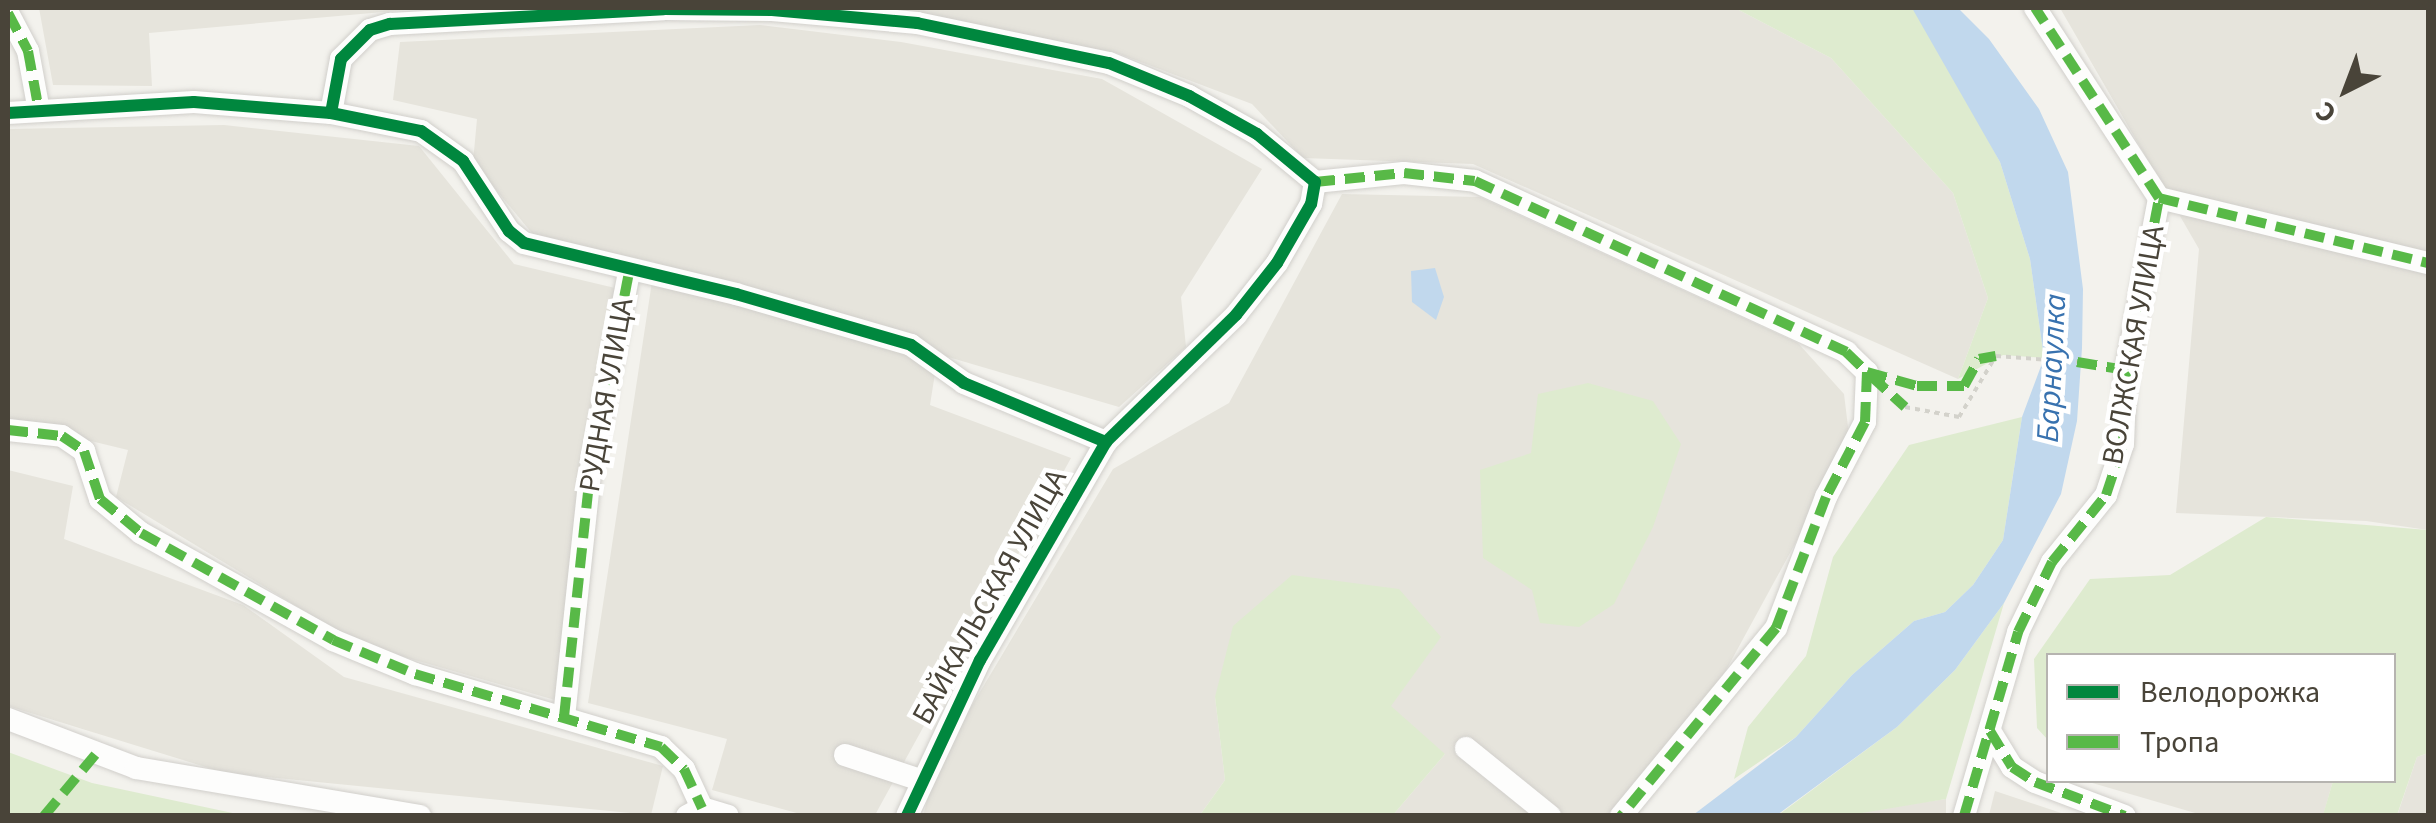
<!DOCTYPE html>
<html>
<head>
<meta charset="utf-8">
<style>
  body { margin:0 }
  #map { position:relative; width:2436px; height:823px; overflow:hidden; background:#f3f2ed; font-family:"Source Sans 3",sans-serif }
  div>[style] { position:absolute }
  [style*='--x'] { left:calc(var(--x)*1px); top:calc(var(--y)*1px); width:calc(var(--w)*1px); rotate:calc(var(--a)*1deg) }
  .residential>* { inset:0; background:#e6e4dc }
  .green>* { inset:0; background:#deebcf }
  .water>* { inset:0; background:#c1d8ed }
  .path>* { height:4px; margin-top:-2px; transform-origin:0; background:repeating-linear-gradient(90deg,#d3d2cb 0 5px,transparent 0 10px) }
  .roads { filter:drop-shadow(0 0 2px #d1cfcb) drop-shadow(0 0 2px #d1cfcb) }
  .minor>* { height:22px; margin:-11px; padding:0 11px; transform-origin:11px; border-radius:11px; background:#fdfdfc }
  .quiet>* { height:10px; margin-top:-5px; transform-origin:0; background:repeating-linear-gradient(90deg,#58b947 0 20px,transparent 0 30px) }
  .cycleway>* { height:12px; margin:-6px; padding:0 6px; transform-origin:6px; border-radius:6px; background:#00873e }
  span { translate:-50% -50%; white-space:nowrap; text-align:center; line-height:1.15; -webkit-text-stroke:9px #fff; paint-order:stroke }
  .street-label { font-size:30px; color:#494439 }
  .water-label { font-size:32px; color:#3872af; font-style:italic }
  .frame { position:absolute; inset:0; border:10px solid #494439; pointer-events:none }
  .legend { position:absolute; left:2046px; top:653px; width:350px; height:130px; box-sizing:border-box; background:#fff; border:2px solid #b6b4b0; margin:0; padding:12px 18px; list-style:none; font-size:30px; color:#494439 }
  .legend li { display:flex; align-items:center; gap:20px; height:50px }
  .legend b { width:50px; border:2px solid #b6b4b0 }
  .north { position:absolute; left:2296px; top:40px; width:100px; height:100px; -webkit-text-stroke:8px #fff; paint-order:stroke; rotate:222deg; font-size:28px; font-weight:700; line-height:40px; text-align:center; color:#494439 }
  .north::after { content:''; display:block; margin:auto; width:35px; height:45px; background:#494439; clip-path:polygon(50% 0,100% 100%,50% 72%,0 100%) }
</style>
</head>
<body>
<div id="map">
  <div class="residential">
    <i style="clip-path:polygon(39px 8px,428px 8px,149px 33px,152px 86px,53px 85px)"></i>
    <i style="clip-path:polygon(877px 8px,1735px 8px,1831px 58px,1953px 193px,1988px 298px,1958px 379px,1473px 164px,1303px 158px,1252px 104px,1117px 53px)"></i>
    <i style="clip-path:polygon(2060px 8px,2428px 8px,2428px 530px,2366px 521px,2176px 513px,2199px 249px)"></i>
    <i style="clip-path:polygon(760px 25px,901px 42px,1102px 79px,1262px 169px,1181px 297px,1186px 347px,1119px 407px,938px 354px,930px 405px,1071px 458px,875px 815px,804px 815px,712px 790px,727px 739px,588px 703px,655px 262px,536px 238px,473px 162px,477px 119px,393px 100px,400px 42px)"></i>
    <i style="clip-path:polygon(224px 125px,419px 146px,514px 264px,615px 288px,555px 700px,359px 644px,116px 497px,128px 450px,8px 421px,8px 129px)"></i>
    <i style="clip-path:polygon(1342px 194px,1480px 197px,1798px 343px,1844px 394px,1850px 443px,1701px 716px,1625px 815px,1393px 815px,1445px 754px,1215px 697px,1225px 780px,1200px 815px,923px 816px,937px 764px,1113px 469px,1229px 403px)"></i>
    <i style="clip-path:polygon(8px 470px,73px 486px,64px 539px,243px 605px,344px 677px,663px 766px,651px 815px,225px 773px,8px 706px)"></i>
    <i style="clip-path:polygon(2428px 753px,2428px 815px,2397px 816px,2417px 757px)"></i>
    <i style="clip-path:polygon(2333px 781px,2323px 816px,2202px 815px,2089px 782px)"></i>
    <i style="clip-path:polygon(1995px 791px,2067px 815px,1989px 815px)"></i>
    <i style="clip-path:polygon(1946px 799px,1946px 815px,1850px 816px,1853px 812px)"></i>
  </div>
  <div class="green">
    <i style="clip-path:polygon(1735px 8px,1912px 8px,1922px 17px,2000px 162px,2030px 259px,2044px 358px,2003px 355px,1958px 379px,1988px 298px,1953px 193px,1831px 58px)"></i>
    <i style="clip-path:polygon(1588px 383px,1653px 401px,1681px 444px,1653px 527px,1614px 604px,1579px 627px,1540px 623px,1532px 590px,1483px 558px,1480px 470px,1531px 453px,1538px 394px)"></i>
    <i style="clip-path:polygon(2022px 417px,2003px 540px,1973px 585px,1945px 612px,1914px 621px,1852px 675px,1796px 737px,1734px 779px,1748px 727px,1806px 656px,1833px 557px,1909px 445px)"></i>
    <i style="clip-path:polygon(2266px 517px,2428px 530px,2428px 753px,2417px 757px,2397px 815px,2323px 815px,2333px 781px,2394px 780px,2394px 656px,2048px 656px,2048px 740px,2037px 728px,2034px 659px,2090px 579px,2170px 575px)"></i>
    <i style="clip-path:polygon(1292px 575px,1399px 589px,1441px 637px,1391px 706px,1445px 754px,1393px 815px,1200px 815px,1225px 780px,1215px 697px,1233px 626px)"></i>
    <i style="clip-path:polygon(2004px 603px,1946px 799px,1850px 815px,1777px 816px,1897px 727px,1955px 670px)"></i>
    <i style="clip-path:polygon(8px 752px,92px 783px,242px 815px,8px 815px)"></i>
  </div>
  <div class="water">
    <i style="clip-path:polygon(1912px 8px,1958px 8px,1989px 39px,2039px 109px,2068px 172px,2083px 289px,2082px 348px,2077px 421px,2061px 494px,2004px 603px,1955px 670px,1897px 727px,1777px 815px,1693px 815px,1796px 737px,1852px 675px,1914px 621px,1945px 612px,1973px 585px,2003px 540px,2022px 417px,2044px 358px,2030px 259px,2000px 162px)"></i>
    <i style="clip-path:polygon(1435px 268px,1444px 297px,1436px 320px,1412px 302px,1411px 271px)"></i>
  </div>
  <div class="path">
    <i style="--x:1905;--y:407;--w:55;--a:10.5"></i>
    <i style="--x:1959;--y:417;--w:71;--a:-58.8"></i>
    <i style="--x:1996;--y:356;--w:81;--a:4.2"></i>
  </div>
  <div class="roads">
    <div class="minor">
      <i style="--x:8;--y:13;--w:43;--a:62.2"></i>
      <i style="--x:28;--y:51;--w:61;--a:79.6"></i>
      <i style="--x:8;--y:113;--w:186;--a:-3.4"></i>
      <i style="--x:194;--y:102;--w:137;--a:4.6"></i>
      <i style="--x:331;--y:113;--w:92;--a:11.3"></i>
      <i style="--x:421;--y:131;--w:52;--a:35.5"></i>
      <i style="--x:463;--y:161;--w:84;--a:56.7"></i>
      <i style="--x:509;--y:231;--w:19;--a:39"></i>
      <i style="--x:524;--y:243;--w:218;--a:13.5"></i>
      <i style="--x:736;--y:294;--w:182;--a:16.2"></i>
      <i style="--x:911;--y:345;--w:65;--a:35.6"></i>
      <i style="--x:964;--y:383;--w:154;--a:22.6"></i>
      <i style="--x:331;--y:113;--w:55;--a:-79.5"></i>
      <i style="--x:341;--y:59;--w:41;--a:-45"></i>
      <i style="--x:370;--y:30;--w:21;--a:-17"></i>
      <i style="--x:390;--y:24;--w:274;--a:-3.1"></i>
      <i style="--x:664;--y:9;--w:108;--a:0.5"></i>
      <i style="--x:772;--y:10;--w:146;--a:5.1"></i>
      <i style="--x:917;--y:23;--w:196;--a:11.8"></i>
      <i style="--x:1109;--y:63;--w:87;--a:22.4"></i>
      <i style="--x:1189;--y:96;--w:78;--a:29.2"></i>
      <i style="--x:1257;--y:134;--w:75;--a:39.6"></i>
      <i style="--x:1315;--y:182;--w:22;--a:100"></i>
      <i style="--x:1311;--y:204;--w:68;--a:120"></i>
      <i style="--x:1277;--y:263;--w:66;--a:128.3"></i>
      <i style="--x:1236;--y:315;--w:182;--a:135.7"></i>
      <i style="--x:1106;--y:442;--w:252;--a:120"></i>
      <i style="--x:980;--y:660;--w:172;--a:115.1"></i>
      <i style="--x:1315;--y:182;--w:89;--a:-5.8"></i>
      <i style="--x:1404;--y:173;--w:71;--a:6.4"></i>
      <i style="--x:1475;--y:181;--w:409;--a:24.7"></i>
      <i style="--x:1846;--y:352;--w:29;--a:44"></i>
      <i style="--x:1867;--y:372;--w:50;--a:92.3"></i>
      <i style="--x:1865;--y:422;--w:85;--a:117.5"></i>
      <i style="--x:1826;--y:497;--w:140;--a:110.9"></i>
      <i style="--x:1776;--y:628;--w:244;--a:129.5"></i>
      <i style="--x:2159;--y:198;--w:277;--a:13.6"></i>
      <i style="--x:8;--y:430;--w:54;--a:6.3"></i>
      <i style="--x:62;--y:436;--w:27;--a:34"></i>
      <i style="--x:84;--y:451;--w:51;--a:71.6"></i>
      <i style="--x:100;--y:499;--w:53;--a:39.7"></i>
      <i style="--x:141;--y:533;--w:220;--a:29.1"></i>
      <i style="--x:333;--y:640;--w:89;--a:22.5"></i>
      <i style="--x:415;--y:674;--w:257;--a:16.5"></i>
      <i style="--x:661;--y:747;--w:32;--a:44"></i>
      <i style="--x:684;--y:769;--w:43;--a:65.2"></i>
      <i style="--x:564;--y:717;--w:245;--a:-83.9"></i>
      <i style="--x:590;--y:473;--w:204;--a:-79"></i>
      <i style="--x:8;--y:719;--w:137;--a:20.9"></i>
      <i style="--x:136;--y:768;--w:288;--a:9.6"></i>
      <i style="--x:1990;--y:731;--w:42;--a:58.6"></i>
      <i style="--x:2012;--y:767;--w:27;--a:33"></i>
      <i style="--x:2035;--y:782;--w:96;--a:20.7"></i>
      <i style="--x:1466;--y:748;--w:108;--a:39"></i>
      <i style="--x:845;--y:755;--w:79;--a:18.4"></i>
      <i style="--x:687;--y:816;--w:17;--a:-28"></i>
      <i style="--x:702;--y:808;--w:27;--a:17"></i>
      <i style="--x:1964;--y:816;--w:192;--a:-73.6"></i>
      <i style="--x:2018;--y:632;--w:78;--a:-64.1"></i>
      <i style="--x:2052;--y:562;--w:86;--a:-51.1"></i>
      <i style="--x:2106;--y:495;--w:54;--a:-71.6"></i>
      <i style="--x:2123;--y:444;--w:74;--a:-87.7"></i>
      <i style="--x:2126;--y:370;--w:175;--a:-79.1"></i>
      <i style="--x:2159;--y:198;--w:227;--a:-123.1"></i>
    </div>
  </div>
  <div class="quiet">
    <i style="--x:8;--y:13;--w:43;--a:62.2"></i>
    <i style="--x:28;--y:51;--w:61;--a:79.6"></i>
    <i style="--x:1315;--y:182;--w:89;--a:-5.8"></i>
    <i style="--x:1404;--y:173;--w:71;--a:6.4"></i>
    <i style="--x:1475;--y:181;--w:409;--a:24.7"></i>
    <i style="--x:1846;--y:352;--w:29;--a:44"></i>
    <i style="--x:1867;--y:372;--w:50;--a:92.3"></i>
    <i style="--x:1865;--y:422;--w:85;--a:117.5"></i>
    <i style="--x:1826;--y:497;--w:140;--a:110.9"></i>
    <i style="--x:1776;--y:628;--w:244;--a:129.5"></i>
    <i style="--x:2159;--y:198;--w:277;--a:13.6"></i>
    <i style="--x:2077;--y:362;--w:50;--a:9.3"></i>
    <i style="--x:1867;--y:372;--w:52;--a:15.6"></i>
    <i style="--x:1917;--y:386;--w:47;--a:0"></i>
    <i style="--x:1964;--y:386;--w:31;--a:-61"></i>
    <i style="--x:1979;--y:359;--w:17;--a:-10"></i>
    <i style="--x:1871;--y:376;--w:46;--a:42.4"></i>
    <i style="--x:8;--y:430;--w:54;--a:6.3"></i>
    <i style="--x:62;--y:436;--w:27;--a:34"></i>
    <i style="--x:84;--y:451;--w:51;--a:71.6"></i>
    <i style="--x:100;--y:499;--w:53;--a:39.7"></i>
    <i style="--x:141;--y:533;--w:220;--a:29.1"></i>
    <i style="--x:333;--y:640;--w:89;--a:22.5"></i>
    <i style="--x:415;--y:674;--w:257;--a:16.5"></i>
    <i style="--x:661;--y:747;--w:32;--a:44"></i>
    <i style="--x:684;--y:769;--w:43;--a:65.2"></i>
    <i style="--x:564;--y:717;--w:245;--a:-83.9"></i>
    <i style="--x:590;--y:473;--w:204;--a:-79"></i>
    <i style="--x:1990;--y:731;--w:42;--a:58.6"></i>
    <i style="--x:2012;--y:767;--w:27;--a:33"></i>
    <i style="--x:2035;--y:782;--w:96;--a:20.7"></i>
    <i style="--x:44;--y:816;--w:80;--a:-50.1"></i>
    <i style="--x:1964;--y:816;--w:192;--a:-73.6"></i>
    <i style="--x:2018;--y:632;--w:78;--a:-64.1"></i>
    <i style="--x:2052;--y:562;--w:86;--a:-51.1"></i>
    <i style="--x:2106;--y:495;--w:54;--a:-71.6"></i>
    <i style="--x:2123;--y:444;--w:74;--a:-87.7"></i>
    <i style="--x:2126;--y:370;--w:175;--a:-79.1"></i>
    <i style="--x:2159;--y:198;--w:227;--a:-123.1"></i>
  </div>
  <div class="cycleway">
    <i style="--x:8;--y:113;--w:186;--a:-3.4"></i>
    <i style="--x:194;--y:102;--w:137;--a:4.6"></i>
    <i style="--x:331;--y:113;--w:92;--a:11.3"></i>
    <i style="--x:421;--y:131;--w:52;--a:35.5"></i>
    <i style="--x:463;--y:161;--w:84;--a:56.7"></i>
    <i style="--x:509;--y:231;--w:19;--a:39"></i>
    <i style="--x:524;--y:243;--w:218;--a:13.5"></i>
    <i style="--x:736;--y:294;--w:182;--a:16.2"></i>
    <i style="--x:911;--y:345;--w:65;--a:35.6"></i>
    <i style="--x:964;--y:383;--w:154;--a:22.6"></i>
    <i style="--x:331;--y:113;--w:55;--a:-79.5"></i>
    <i style="--x:341;--y:59;--w:41;--a:-45"></i>
    <i style="--x:370;--y:30;--w:21;--a:-17"></i>
    <i style="--x:390;--y:24;--w:274;--a:-3.1"></i>
    <i style="--x:664;--y:9;--w:108;--a:0.5"></i>
    <i style="--x:772;--y:10;--w:146;--a:5.1"></i>
    <i style="--x:917;--y:23;--w:196;--a:11.8"></i>
    <i style="--x:1109;--y:63;--w:87;--a:22.4"></i>
    <i style="--x:1189;--y:96;--w:78;--a:29.2"></i>
    <i style="--x:1257;--y:134;--w:75;--a:39.6"></i>
    <i style="--x:1315;--y:182;--w:22;--a:100"></i>
    <i style="--x:1311;--y:204;--w:68;--a:120"></i>
    <i style="--x:1277;--y:263;--w:66;--a:128.3"></i>
    <i style="--x:1236;--y:315;--w:182;--a:135.7"></i>
    <i style="--x:1106;--y:442;--w:252;--a:120"></i>
    <i style="--x:980;--y:660;--w:172;--a:115.1"></i>
  </div>
  <div class="street-label">
    <span style="left:2134px;top:345px;rotate:-80deg">ВОЛЖСКАЯ УЛИЦА</span>
    <span style="left:607px;top:395px;rotate:-80deg">РУДНАЯ УЛИЦА</span>
    <span style="left:990px;top:597px;rotate:-61deg">БАЙКАЛЬСКАЯ УЛИЦА</span>
  </div>
  <div class="water-label">
    <span style="left:2052px;top:368px;rotate:-87deg">Барнаулка</span>
  </div>
  <div class="frame"></div>
  <ul class="legend">
  <li><b style="height:12px;background:#00873e"></b>Велодорожка</li>
  <li><b style="height:12px;background:#58b947"></b>Тропа</li>
  </ul>
  <div class="north">С</div>
</div>
</body>
</html>
